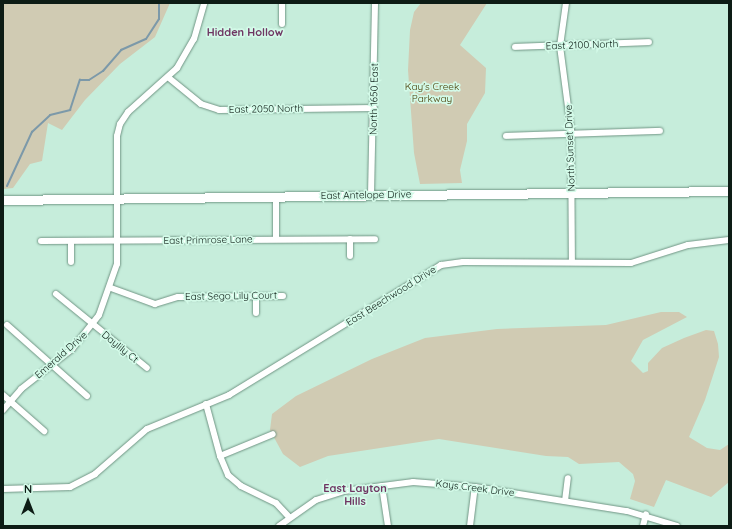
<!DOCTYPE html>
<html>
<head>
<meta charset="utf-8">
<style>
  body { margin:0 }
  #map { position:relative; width:732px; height:529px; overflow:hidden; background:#c6eddb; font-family:Quicksand,sans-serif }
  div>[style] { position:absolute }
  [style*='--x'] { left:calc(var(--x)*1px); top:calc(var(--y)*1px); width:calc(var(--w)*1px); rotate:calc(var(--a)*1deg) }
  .green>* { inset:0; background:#d0cbb3 }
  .stream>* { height:2px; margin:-1px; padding:0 1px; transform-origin:1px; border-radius:1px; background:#7c99a9 }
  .roads { filter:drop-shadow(0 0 1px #709584) drop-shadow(0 0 1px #709584) }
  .minor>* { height:6px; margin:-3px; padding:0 3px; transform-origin:3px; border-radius:3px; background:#fff }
  .secondary>* { height:9px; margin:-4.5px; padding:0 4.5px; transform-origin:4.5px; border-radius:4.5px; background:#fff }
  span { translate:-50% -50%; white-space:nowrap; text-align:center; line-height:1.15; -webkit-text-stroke:3.5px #d3fae8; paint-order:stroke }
  .street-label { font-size:10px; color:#0d1c15 }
  .park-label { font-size:10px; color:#493e07 }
  .neighbourhood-label { font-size:11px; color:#6f3663; font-weight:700 }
  .frame { position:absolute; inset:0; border:4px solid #0d1c15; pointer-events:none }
  .north { position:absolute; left:8px; top:481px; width:40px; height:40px; -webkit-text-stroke:3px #d3fae8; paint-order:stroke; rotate:0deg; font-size:11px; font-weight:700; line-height:16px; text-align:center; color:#0d1c15 }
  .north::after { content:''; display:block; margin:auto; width:14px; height:18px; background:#0d1c15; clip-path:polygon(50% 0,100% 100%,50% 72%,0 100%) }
</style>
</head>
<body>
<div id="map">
  <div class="green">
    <i style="clip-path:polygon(3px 3px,170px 3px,155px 37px,120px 64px,85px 100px,62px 130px,48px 123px,42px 161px,30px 164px,13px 188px,3px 189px)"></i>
    <i style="clip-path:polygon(421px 3px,487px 3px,460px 45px,486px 68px,485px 93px,467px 124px,467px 141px,460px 170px,462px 183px,420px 184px,414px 153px,408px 70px,410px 30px,414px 12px)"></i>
    <i style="clip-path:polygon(661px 312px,679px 312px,687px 317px,643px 340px,631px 361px,643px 373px,648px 371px,648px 363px,662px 348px,684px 338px,706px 330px,714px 331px,718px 344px,719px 357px,705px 400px,689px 437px,707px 448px,720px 450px,729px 444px,729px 482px,711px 497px,666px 480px,654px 507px,630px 499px,635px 481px,633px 474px,619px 462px,579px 464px,568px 457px,546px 456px,439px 439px,328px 456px,300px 467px,283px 454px,270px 430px,272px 414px,296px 396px,372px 359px,425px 338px,497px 329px,606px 325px)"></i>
  </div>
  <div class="stream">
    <i style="--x:7;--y:186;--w:60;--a:-65.2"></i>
    <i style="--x:32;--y:132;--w:25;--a:-43"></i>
    <i style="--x:50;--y:115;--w:21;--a:-14"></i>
    <i style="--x:70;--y:110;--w:32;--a:-72"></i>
    <i style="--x:80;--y:80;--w:9;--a:0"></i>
    <i style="--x:89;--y:80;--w:17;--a:-33"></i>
    <i style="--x:103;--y:71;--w:28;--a:-49"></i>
    <i style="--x:121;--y:50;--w:27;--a:-24"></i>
    <i style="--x:146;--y:39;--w:24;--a:-57"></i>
    <i style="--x:159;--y:19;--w:16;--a:-90"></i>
  </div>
  <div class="roads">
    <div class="minor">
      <i style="--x:282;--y:3;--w:21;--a:90"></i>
      <i style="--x:566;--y:3;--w:43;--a:97.9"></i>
      <i style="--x:560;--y:46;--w:85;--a:82.5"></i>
      <i style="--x:571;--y:130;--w:132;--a:89.6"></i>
      <i style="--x:515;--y:47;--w:134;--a:-2.1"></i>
      <i style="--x:169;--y:78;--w:41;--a:39.1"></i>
      <i style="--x:201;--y:104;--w:19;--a:18"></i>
      <i style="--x:219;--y:110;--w:155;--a:-0.7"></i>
      <i style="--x:506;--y:136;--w:154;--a:-1.9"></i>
      <i style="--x:371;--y:195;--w:192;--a:-88.8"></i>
      <i style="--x:276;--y:197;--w:42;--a:90"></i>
      <i style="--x:41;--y:241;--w:334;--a:-0.3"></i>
      <i style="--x:71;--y:241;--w:21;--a:90"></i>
      <i style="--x:350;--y:256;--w:17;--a:-90"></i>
      <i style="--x:111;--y:288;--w:47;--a:20"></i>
      <i style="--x:155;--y:304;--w:24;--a:-17"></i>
      <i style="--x:178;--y:297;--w:105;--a:-0.5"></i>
      <i style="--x:56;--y:294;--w:117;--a:39.1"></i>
      <i style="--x:256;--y:296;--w:17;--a:90"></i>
      <i style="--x:7;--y:325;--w:107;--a:41.6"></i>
      <i style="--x:3;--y:395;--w:55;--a:41.3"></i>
      <i style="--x:206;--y:404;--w:54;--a:74.9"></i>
      <i style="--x:220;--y:456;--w:21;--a:67"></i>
      <i style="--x:228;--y:475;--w:17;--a:40"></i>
      <i style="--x:241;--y:486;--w:39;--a:26"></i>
      <i style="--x:276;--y:503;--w:19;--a:47"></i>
      <i style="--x:3;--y:410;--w:28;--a:-49"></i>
      <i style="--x:21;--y:389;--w:65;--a:-38.1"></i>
      <i style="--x:72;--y:349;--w:43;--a:-51.5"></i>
      <i style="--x:99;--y:315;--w:54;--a:-70.6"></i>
      <i style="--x:117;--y:264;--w:128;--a:-90"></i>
      <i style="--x:117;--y:136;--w:12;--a:-76"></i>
      <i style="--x:120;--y:124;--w:14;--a:-56"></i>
      <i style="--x:128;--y:112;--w:66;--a:-41.9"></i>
      <i style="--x:177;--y:68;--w:34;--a:-60"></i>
      <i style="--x:194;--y:39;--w:37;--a:-74"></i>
      <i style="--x:220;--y:456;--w:57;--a:-22.5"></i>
      <i style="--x:382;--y:486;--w:40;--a:81.5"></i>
      <i style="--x:3;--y:489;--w:67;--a:-1.7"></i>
      <i style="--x:70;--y:487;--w:28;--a:-27"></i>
      <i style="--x:95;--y:474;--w:69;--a:-40.9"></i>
      <i style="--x:147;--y:429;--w:89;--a:-22.5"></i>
      <i style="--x:229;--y:395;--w:249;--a:-31.5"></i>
      <i style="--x:441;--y:265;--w:22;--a:-8"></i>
      <i style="--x:463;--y:262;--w:168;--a:0.3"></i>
      <i style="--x:631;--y:263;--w:60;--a:-17.5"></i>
      <i style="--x:688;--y:245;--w:41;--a:-7"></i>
      <i style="--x:565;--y:501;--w:23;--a:-83"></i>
      <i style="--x:279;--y:526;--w:45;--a:-35.1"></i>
      <i style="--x:316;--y:500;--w:29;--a:-18"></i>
      <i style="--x:344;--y:491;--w:70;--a:-7.4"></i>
      <i style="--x:413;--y:482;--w:62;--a:4.6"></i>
      <i style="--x:475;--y:487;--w:154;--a:9"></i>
      <i style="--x:627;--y:511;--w:52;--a:16.7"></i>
      <i style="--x:470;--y:526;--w:39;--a:-83"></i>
      <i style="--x:643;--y:526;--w:12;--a:-76"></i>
    </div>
    <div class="secondary">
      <i style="--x:3;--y:200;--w:726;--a:-0.71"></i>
    </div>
  </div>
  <div class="street-label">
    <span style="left:582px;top:45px;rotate:-2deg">East 2100 North</span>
    <span style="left:374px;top:99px;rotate:-89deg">North 1650 East</span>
    <span style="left:266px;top:109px;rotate:-1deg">East 2050 North</span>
    <span style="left:570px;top:148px;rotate:-92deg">North Sunset Drive</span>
    <span style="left:366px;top:195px;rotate:-1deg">East Antelope Drive</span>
    <span style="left:208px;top:240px;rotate:-1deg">East Primrose Lane</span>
    <span style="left:231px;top:296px;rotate:-1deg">East Sego Lily Court</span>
    <span style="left:391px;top:296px;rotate:-32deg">East Beechwood Drive</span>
    <span style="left:120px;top:347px;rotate:39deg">Daylily Ct</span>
    <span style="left:61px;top:355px;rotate:-41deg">Emerald Drive</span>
    <span style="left:475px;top:488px;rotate:7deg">Kays Creek Drive</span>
  </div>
  <div class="park-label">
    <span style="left:432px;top:92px">Kay's Creek<br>Parkway</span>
  </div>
  <div class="neighbourhood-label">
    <span style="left:245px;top:32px">Hidden Hollow</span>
    <span style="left:355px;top:495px">East Layton<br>Hills</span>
  </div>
  <div class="frame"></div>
  <div class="north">N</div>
</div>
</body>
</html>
